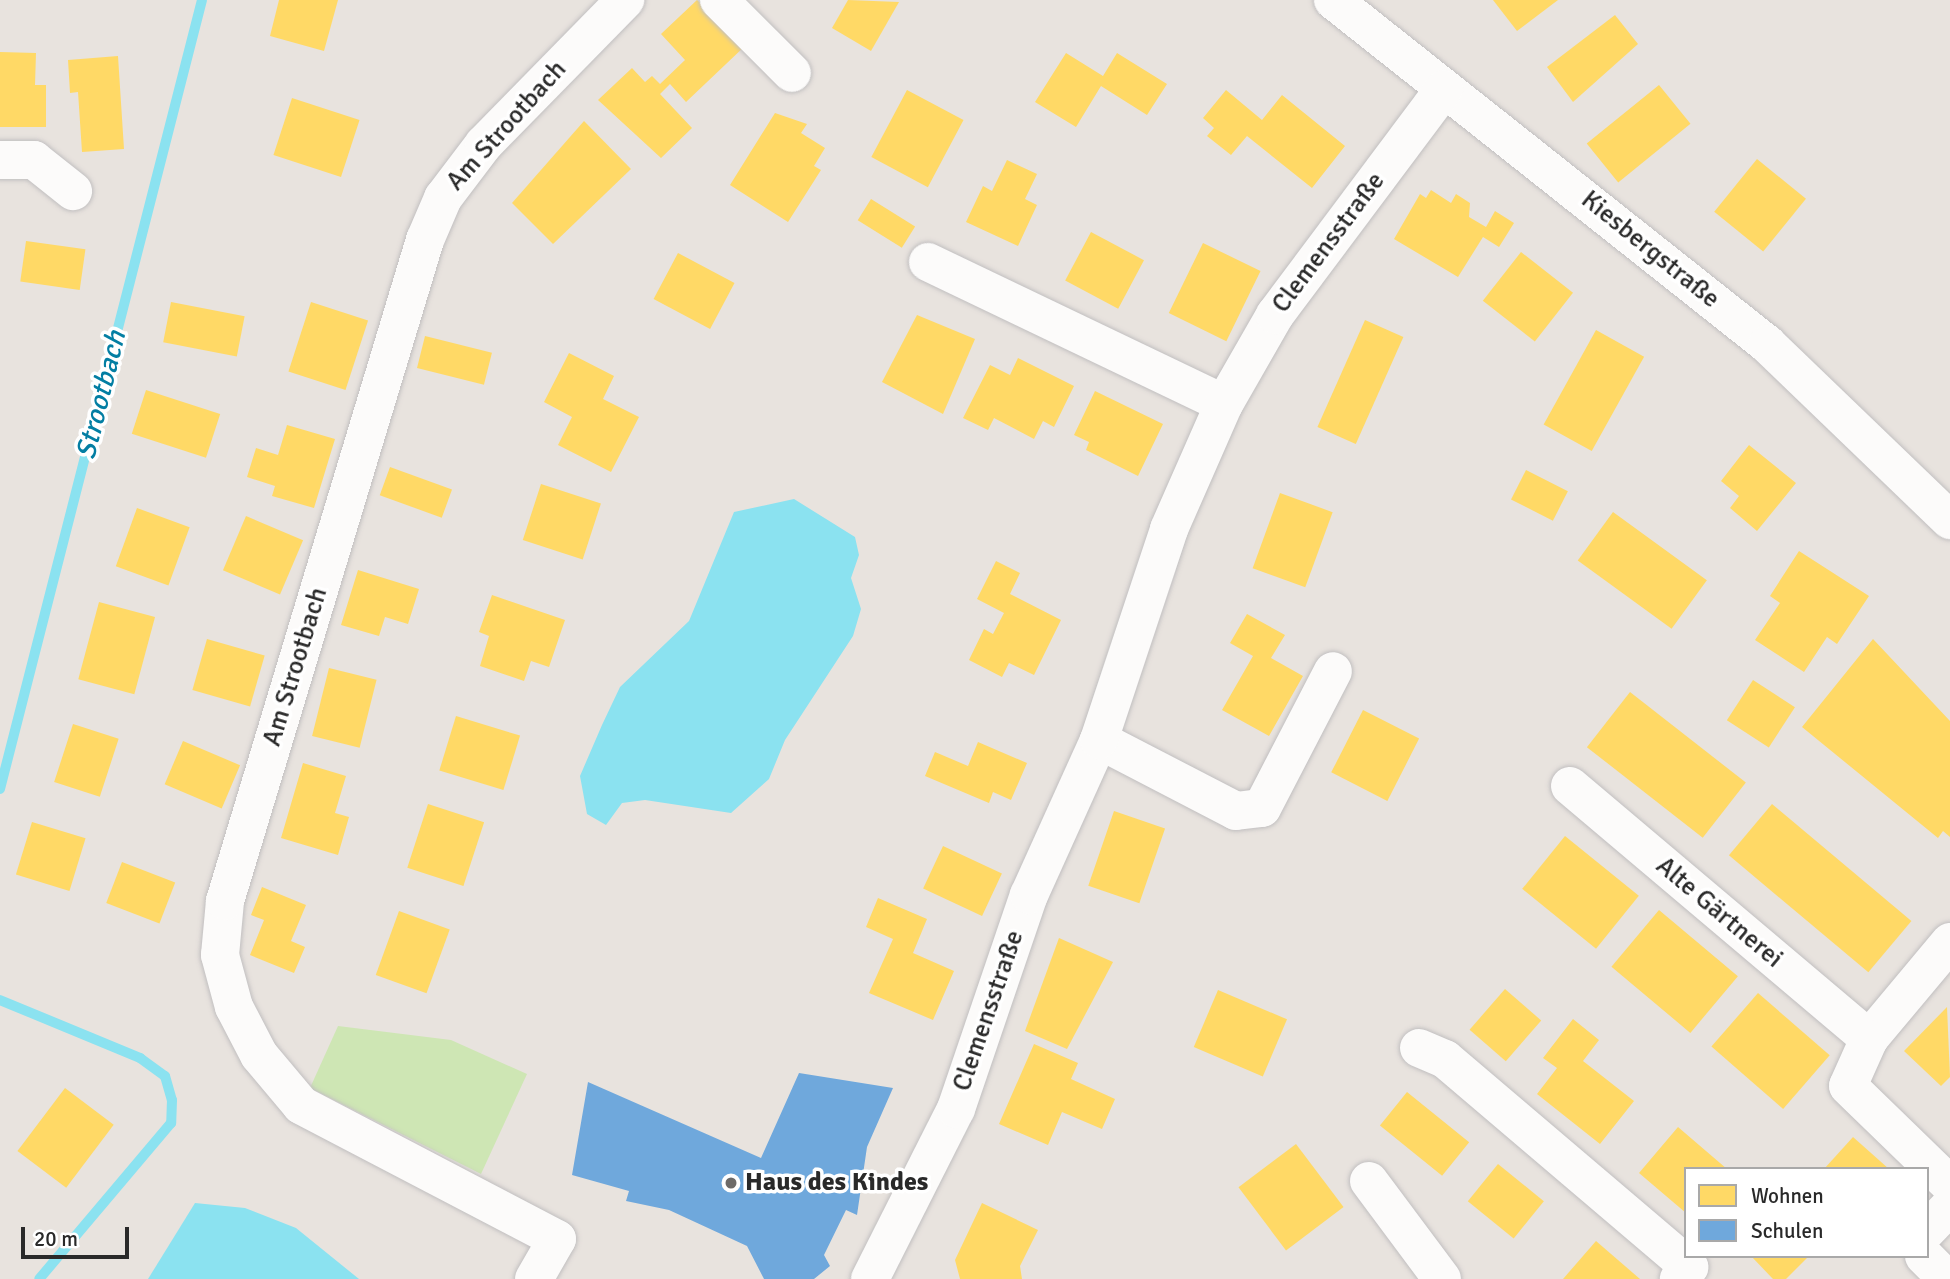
<!DOCTYPE html>
<html>
<head>
<meta charset="utf-8">
<style>
  body { margin:0 }
  #map { position:relative; width:1950px; height:1279px; overflow:hidden; background:#e8e3de; font-family:Signika,sans-serif }
  div>[style] { position:absolute }
  [style*='--x'] { left:calc(var(--x)*1px); top:calc(var(--y)*1px); width:calc(var(--w)*1px); rotate:calc(var(--a)*1deg) }
  .green>* { inset:0; background:#cee6b4 }
  .water>* { inset:0; background:#8be2f0 }
  .homes>* { inset:0; background:#ffd966; transform-origin:0 0 }
  .schools>* { inset:0; background:#6fa8dc }
  .stream>* { height:10px; margin:-5px; padding:0 5px; transform-origin:5px; border-radius:5px; background:#8be2f0 }
  .roads { filter:drop-shadow(0 0 2px #c1bfc0) drop-shadow(0 0 2px #c1bfc0) }
  .minor>* { height:38px; margin:-19px; padding:0 19px; transform-origin:19px; border-radius:19px; background:#fcfbfa }
  .dots>* { width:19px; height:19px; translate:-50% -50%; box-sizing:border-box; border:4px solid #fff; border-radius:50% }
  span { translate:-50% -50%; white-space:nowrap; text-align:center; line-height:1.15; -webkit-text-stroke:7px #fff; paint-order:stroke }
  .street-label { font-size:26px; color:#292929 }
  .poi-label { font-size:26px; color:#292929; font-weight:700 }
  .left { translate:0 -50%; text-align:left }
  .water-label { font-size:28px; color:#037ea3; font-style:italic }
  .legend { position:absolute; left:1684px; top:1167px; width:245px; height:91px; box-sizing:border-box; background:#fff; border:2px solid #a9a9a9; margin:0; padding:9px 12px; list-style:none; font-size:21px; color:#292929 }
  .legend li { display:flex; align-items:center; gap:14px; height:35px }
  .legend b { width:35px; border:2px solid #a9a9a9 }
  .scale { position:absolute; left:21px; top:1227px; width:108px; height:32px; box-sizing:border-box; border:4px solid #292929; border-top:0; padding-left:9px; font-size:21px; line-height:24px; white-space:nowrap; color:#292929; -webkit-text-stroke:5px #fff; paint-order:stroke }
</style>
</head>
<body>
<div id="map">
  <div class="green">
    <i style="clip-path:polygon(338px 1026px,451px 1040px,527px 1074px,481px 1174px,310px 1088px)"></i>
  </div>
  <div class="water">
    <i style="clip-path:polygon(794px 499px,855px 537px,859px 555px,851px 578px,861px 609px,853px 636px,785px 740px,769px 779px,731px 813px,645px 800px,622px 803px,606px 825px,587px 814px,580px 776px,602px 725px,620px 687px,689px 621px,734px 512px)"></i>
    <i style="clip-path:polygon(195px 1203px,245px 1208px,296px 1228px,359px 1279px,148px 1279px)"></i>
  </div>
  <div class="homes">
    <i style="clip-path:polygon(279px 0,338px 0,324px 51px,270px 36px)"></i>
    <i style="clip-path:polygon(697px 0,746px 45px,686px 102px,670px 84px,660px 94px,692px 128px,661px 158px,598px 100px,632px 68px,645px 82px,652px 76px,660px 84px,685px 60px,661px 34px)"></i>
    <i style="clip-path:polygon(848px 0,899px 2px,871px 51px,832px 28px)"></i>
    <i style="clip-path:polygon(1493px 0,1558px 0,1517px 31px)"></i>
    <i style="clip-path:polygon(1615px 15px,1638px 44px,1573px 102px,1547px 67px)"></i>
    <i style="clip-path:polygon(0 52px,36px 53px,35px 85px,46px 85px,46px 127px,0 127px)"></i>
    <i style="clip-path:polygon(1066px 53px,1103px 76px,1117px 53px,1167px 84px,1147px 115px,1101px 86px,1076px 127px,1035px 102px)"></i>
    <i style="clip-path:polygon(118px 56px,124px 149px,82px 152px,78px 92px,70px 93px,68px 60px)"></i>
    <i style="left:1659px;top:85px;width:50px;height:93px;rotate:51deg"></i>
    <i style="left:907px;top:90px;width:64px;height:76px;rotate:28deg"></i>
    <i style="clip-path:polygon(1226px 90px,1262px 120px,1282px 95px,1345px 146px,1312px 188px,1247px 136px,1231px 155px,1207px 136px,1214px 128px,1203px 118px)"></i>
    <i style="left:292px;top:98px;width:71px;height:60px;rotate:18deg"></i>
    <i style="clip-path:polygon(775px 113px,807px 124px,801px 133px,825px 148px,814px 166px,821px 170px,788px 222px,730px 185px)"></i>
    <i style="clip-path:polygon(584px 121px,631px 169px,553px 244px,512px 203px)"></i>
    <i style="left:1757px;top:159px;width:63px;height:68px;rotate:39deg"></i>
    <i style="clip-path:polygon(1007px 160px,1037px 174px,1025px 199px,1037px 205px,1018px 246px,966px 222px,983px 186px,992px 191px)"></i>
    <i style="clip-path:polygon(1431px 190px,1451px 203px,1456px 194px,1470px 203px,1469px 217px,1486px 227px,1495px 211px,1514px 223px,1499px 247px,1483px 237px,1458px 277px,1394px 239px,1420px 194px,1426px 198px)"></i>
    <i style="left:871px;top:199px;width:52px;height:25px;rotate:32deg"></i>
    <i style="left:1091px;top:232px;width:60px;height:55px;rotate:28deg"></i>
    <i style="left:26px;top:241px;width:60px;height:41px;rotate:8deg"></i>
    <i style="left:1203px;top:243px;width:64px;height:78px;rotate:26deg"></i>
    <i style="left:1521px;top:252px;width:66px;height:62px;rotate:38deg"></i>
    <i style="left:678px;top:253px;width:64px;height:52px;rotate:28deg"></i>
    <i style="left:171px;top:302px;width:75px;height:41px;rotate:11deg"></i>
    <i style="left:311px;top:302px;width:60px;height:73px;rotate:18deg"></i>
    <i style="clip-path:polygon(917px 315px,975px 339px,943px 414px,882px 382px)"></i>
    <i style="left:1365px;top:320px;width:42px;height:117px;rotate:24deg"></i>
    <i style="left:1596px;top:330px;width:55px;height:108px;rotate:29deg"></i>
    <i style="left:425px;top:336px;width:69px;height:33px;rotate:14deg"></i>
    <i style="clip-path:polygon(569px 353px,614px 376px,603px 399px,639px 417px,611px 472px,558px 445px,572px 417px,544px 402px)"></i>
    <i style="clip-path:polygon(1018px 358px,1074px 386px,1054px 427px,1043px 421px,1034px 439px,994px 418px,988px 430px,963px 418px,990px 365px,1010px 375px)"></i>
    <i style="left:146px;top:390px;width:78px;height:46px;rotate:18deg"></i>
    <i style="clip-path:polygon(1095px 391px,1163px 424px,1138px 476px,1086px 450px,1089px 442px,1074px 435px)"></i>
    <i style="clip-path:polygon(287px 425px,335px 439px,314px 508px,272px 496px,275px 486px,247px 477px,256px 448px,278px 455px)"></i>
    <i style="clip-path:polygon(1749px 445px,1796px 483px,1757px 531px,1730px 508px,1739px 496px,1721px 481px)"></i>
    <i style="left:390px;top:467px;width:66px;height:30px;rotate:20deg"></i>
    <i style="left:1526px;top:470px;width:47px;height:33px;rotate:27deg"></i>
    <i style="left:541px;top:484px;width:63px;height:59px;rotate:18deg"></i>
    <i style="left:1280px;top:493px;width:56px;height:80px;rotate:20deg"></i>
    <i style="left:137px;top:508px;width:56px;height:62px;rotate:20deg"></i>
    <i style="left:1613px;top:512px;width:116px;height:60px;rotate:36deg"></i>
    <i style="left:246px;top:516px;width:62px;height:59px;rotate:23deg"></i>
    <i style="clip-path:polygon(1799px 551px,1869px 596px,1837px 644px,1827px 637px,1804px 672px,1755px 640px,1780px 603px,1770px 596px)"></i>
    <i style="clip-path:polygon(996px 561px,1020px 573px,1010px 594px,1061px 620px,1034px 675px,1009px 663px,1002px 677px,969px 660px,984px 629px,993px 634px,1004px 613px,977px 599px)"></i>
    <i style="clip-path:polygon(358px 570px,419px 589px,408px 624px,385px 617px,379px 636px,341px 625px)"></i>
    <i style="clip-path:polygon(492px 595px,565px 620px,549px 667px,531px 661px,524px 681px,480px 666px,489px 636px,479px 632px)"></i>
    <i style="left:99px;top:602px;width:58px;height:80px;rotate:15deg"></i>
    <i style="clip-path:polygon(1247px 614px,1285px 635px,1271px 658px,1303px 676px,1269px 736px,1222px 710px,1253px 656px,1230px 643px)"></i>
    <i style="left:207px;top:639px;width:60px;height:53px;rotate:16deg"></i>
    <i style="clip-path:polygon(1873px 639px,1950px 721px,1950px 837px,1943px 831px,1938px 838px,1802px 727px)"></i>
    <i style="left:329px;top:668px;width:49px;height:70px;rotate:14deg"></i>
    <i style="left:1753px;top:680px;width:50px;height:48px;rotate:33deg"></i>
    <i style="left:1630px;top:692px;width:147px;height:70px;rotate:38deg"></i>
    <i style="left:1363px;top:710px;width:63px;height:70px;rotate:27deg"></i>
    <i style="left:456px;top:716px;width:67px;height:57px;rotate:17deg"></i>
    <i style="left:73px;top:724px;width:48px;height:61px;rotate:18deg"></i>
    <i style="left:183px;top:741px;width:62px;height:47px;rotate:23deg"></i>
    <i style="clip-path:polygon(978px 742px,1027px 763px,1011px 800px,993px 792px,989px 803px,925px 776px,935px 752px,968px 766px)"></i>
    <i style="clip-path:polygon(303px 763px,346px 776px,335px 813px,349px 817px,338px 855px,281px 838px)"></i>
    <i style="left:428px;top:804px;width:59px;height:67px;rotate:18deg"></i>
    <i style="left:1772px;top:804px;width:182px;height:67px;rotate:40deg"></i>
    <i style="left:1114px;top:811px;width:54px;height:79px;rotate:19deg"></i>
    <i style="left:32px;top:822px;width:56px;height:55px;rotate:17deg"></i>
    <i style="left:1565px;top:836px;width:95px;height:68px;rotate:39deg"></i>
    <i style="left:943px;top:846px;width:65px;height:47px;rotate:25deg"></i>
    <i style="left:122px;top:862px;width:57px;height:44px;rotate:21deg"></i>
    <i style="clip-path:polygon(262px 887px,306px 905px,291px 941px,305px 947px,294px 973px,250px 955px,264px 920px,251px 915px)"></i>
    <i style="clip-path:polygon(878px 898px,927px 919px,913px 953px,954px 971px,933px 1020px,869px 993px,893px 939px,866px 927px)"></i>
    <i style="left:1659px;top:910px;width:103px;height:74px;rotate:40deg"></i>
    <i style="left:399px;top:911px;width:54px;height:68px;rotate:20deg"></i>
    <i style="clip-path:polygon(1059px 938px,1113px 962px,1067px 1049px,1025px 1031px)"></i>
    <i style="left:1505px;top:989px;width:48px;height:54px;rotate:41deg"></i>
    <i style="left:1218px;top:990px;width:75px;height:62px;rotate:23deg"></i>
    <i style="left:1758px;top:993px;width:95px;height:71px;rotate:41deg"></i>
    <i style="clip-path:polygon(1947px 1007px,1950px 1077px,1941px 1086px,1904px 1051px)"></i>
    <i style="clip-path:polygon(1573px 1019px,1599px 1040px,1583px 1061px,1634px 1101px,1600px 1144px,1537px 1094px,1557px 1068px,1543px 1058px)"></i>
    <i style="clip-path:polygon(1034px 1044px,1078px 1063px,1071px 1079px,1115px 1099px,1102px 1129px,1062px 1112px,1048px 1145px,999px 1124px)"></i>
    <i style="left:65px;top:1088px;width:61px;height:79px;rotate:37deg"></i>
    <i style="left:1407px;top:1092px;width:80px;height:43px;rotate:39deg"></i>
    <i style="clip-path:polygon(1678px 1127px,1727px 1169px,1686px 1169px,1686px 1213px,1639px 1173px)"></i>
    <i style="clip-path:polygon(1853px 1137px,1889px 1169px,1824px 1169px)"></i>
    <i style="left:1296px;top:1144px;width:79px;height:72px;rotate:53deg"></i>
    <i style="left:1498px;top:1164px;width:59px;height:48px;rotate:39deg"></i>
    <i style="clip-path:polygon(982px 1203px,1038px 1230px,1020px 1266px,1022px 1279px,960px 1279px,955px 1260px)"></i>
    <i style="clip-path:polygon(1596px 1241px,1640px 1279px,1563px 1279px)"></i>
    <i style="clip-path:polygon(1751px 1256px,1809px 1256px,1786px 1279px,1773px 1279px)"></i>
  </div>
  <div class="schools">
    <i style="clip-path:polygon(799px 1073px,893px 1088px,867px 1147px,857px 1215px,846px 1210px,824px 1255px,830px 1266px,814px 1279px,764px 1279px,747px 1246px,669px 1210px,626px 1201px,629px 1191px,572px 1175px,588px 1082px,761px 1158px)"></i>
  </div>
  <div class="stream">
    <i style="--x:0;--y:789;--w:814;--a:-75.64"></i>
    <i style="--x:0;--y:1000;--w:152;--a:22.5"></i>
    <i style="--x:140;--y:1058;--w:31;--a:36"></i>
    <i style="--x:165;--y:1076;--w:25;--a:74"></i>
    <i style="--x:172;--y:1100;--w:23;--a:92"></i>
    <i style="--x:171;--y:1123;--w:204;--a:130.2"></i>
  </div>
  <div class="roads">
    <div class="minor">
      <i style="--x:719;--y:0;--w:103;--a:45"></i>
      <i style="--x:1333;--y:0;--w:554;--a:38.4"></i>
      <i style="--x:1767;--y:344;--w:254;--a:43.9"></i>
      <i style="--x:0;--y:160;--w:34;--a:0"></i>
      <i style="--x:34;--y:160;--w:50;--a:38.5"></i>
      <i style="--x:928;--y:262;--w:328;--a:25.6"></i>
      <i style="--x:1099;--y:740;--w:154;--a:27.4"></i>
      <i style="--x:1236;--y:811;--w:26;--a:-7"></i>
      <i style="--x:1262;--y:808;--w:154;--a:-62.6"></i>
      <i style="--x:1570;--y:786;--w:392;--a:40.2"></i>
      <i style="--x:1950;--y:942;--w:126;--a:129.9"></i>
      <i style="--x:1869;--y:1039;--w:51;--a:114.1"></i>
      <i style="--x:1848;--y:1086;--w:142;--a:44.1"></i>
      <i style="--x:1419;--y:1048;--w:28;--a:23"></i>
      <i style="--x:1445;--y:1059;--w:321;--a:40.4"></i>
      <i style="--x:1689;--y:1267;--w:16;--a:130"></i>
      <i style="--x:1369;--y:1181;--w:122;--a:53.3"></i>
      <i style="--x:1927;--y:1230;--w:33;--a:-46"></i>
      <i style="--x:1924;--y:1256;--w:33;--a:45"></i>
      <i style="--x:534;--y:1279;--w:46;--a:-60.1"></i>
      <i style="--x:557;--y:1239;--w:289;--a:-152.4"></i>
      <i style="--x:301;--y:1105;--w:65;--a:-130"></i>
      <i style="--x:259;--y:1055;--w:54;--a:-117.5"></i>
      <i style="--x:234;--y:1007;--w:54;--a:-105.1"></i>
      <i style="--x:220;--y:955;--w:54;--a:-84.7"></i>
      <i style="--x:225;--y:901;--w:691;--a:-73.17"></i>
      <i style="--x:425;--y:240;--w:46;--a:-66.8"></i>
      <i style="--x:443;--y:198;--w:68;--a:-52.8"></i>
      <i style="--x:484;--y:144;--w:202;--a:-45.6"></i>
      <i style="--x:870;--y:1279;--w:191;--a:-63.2"></i>
      <i style="--x:956;--y:1109;--w:226;--a:-71.2"></i>
      <i style="--x:1029;--y:895;--w:170;--a:-65.7"></i>
      <i style="--x:1099;--y:740;--w:222;--a:-71.6"></i>
      <i style="--x:1169;--y:529;--w:137;--a:-66.3"></i>
      <i style="--x:1224;--y:404;--w:103;--a:-60.2"></i>
      <i style="--x:1275;--y:315;--w:282;--a:-53.2"></i>
    </div>
  </div>
  <div class="dots">
    <i style="left:731px;top:1183px;background:#6c6a68"></i>
  </div>
  <div class="street-label">
    <span style="left:507px;top:126px;rotate:-48deg">Am Strootbach</span>
    <span style="left:1329px;top:243px;rotate:-53deg">Clemensstraße</span>
    <span style="left:1650px;top:250px;rotate:39deg">Kiesbergstraße</span>
    <span style="left:296px;top:667px;rotate:-73deg">Am Strootbach</span>
    <span style="left:1719px;top:913px;rotate:40deg">Alte Gärtnerei</span>
    <span style="left:989px;top:1011px;rotate:-71deg">Clemensstraße</span>
  </div>
  <div class="poi-label">
    <span class="left" style="left:745px;top:1183px">Haus des Kindes</span>
  </div>
  <div class="water-label">
    <span style="left:101px;top:395px;rotate:-76deg">Strootbach</span>
  </div>
  <ul class="legend">
  <li><b style="height:19px;background:#ffd966"></b>Wohnen</li>
  <li><b style="height:19px;background:#6fa8dc"></b>Schulen</li>
  </ul>
  <div class="scale">20 m</div>
</div>
</body>
</html>
